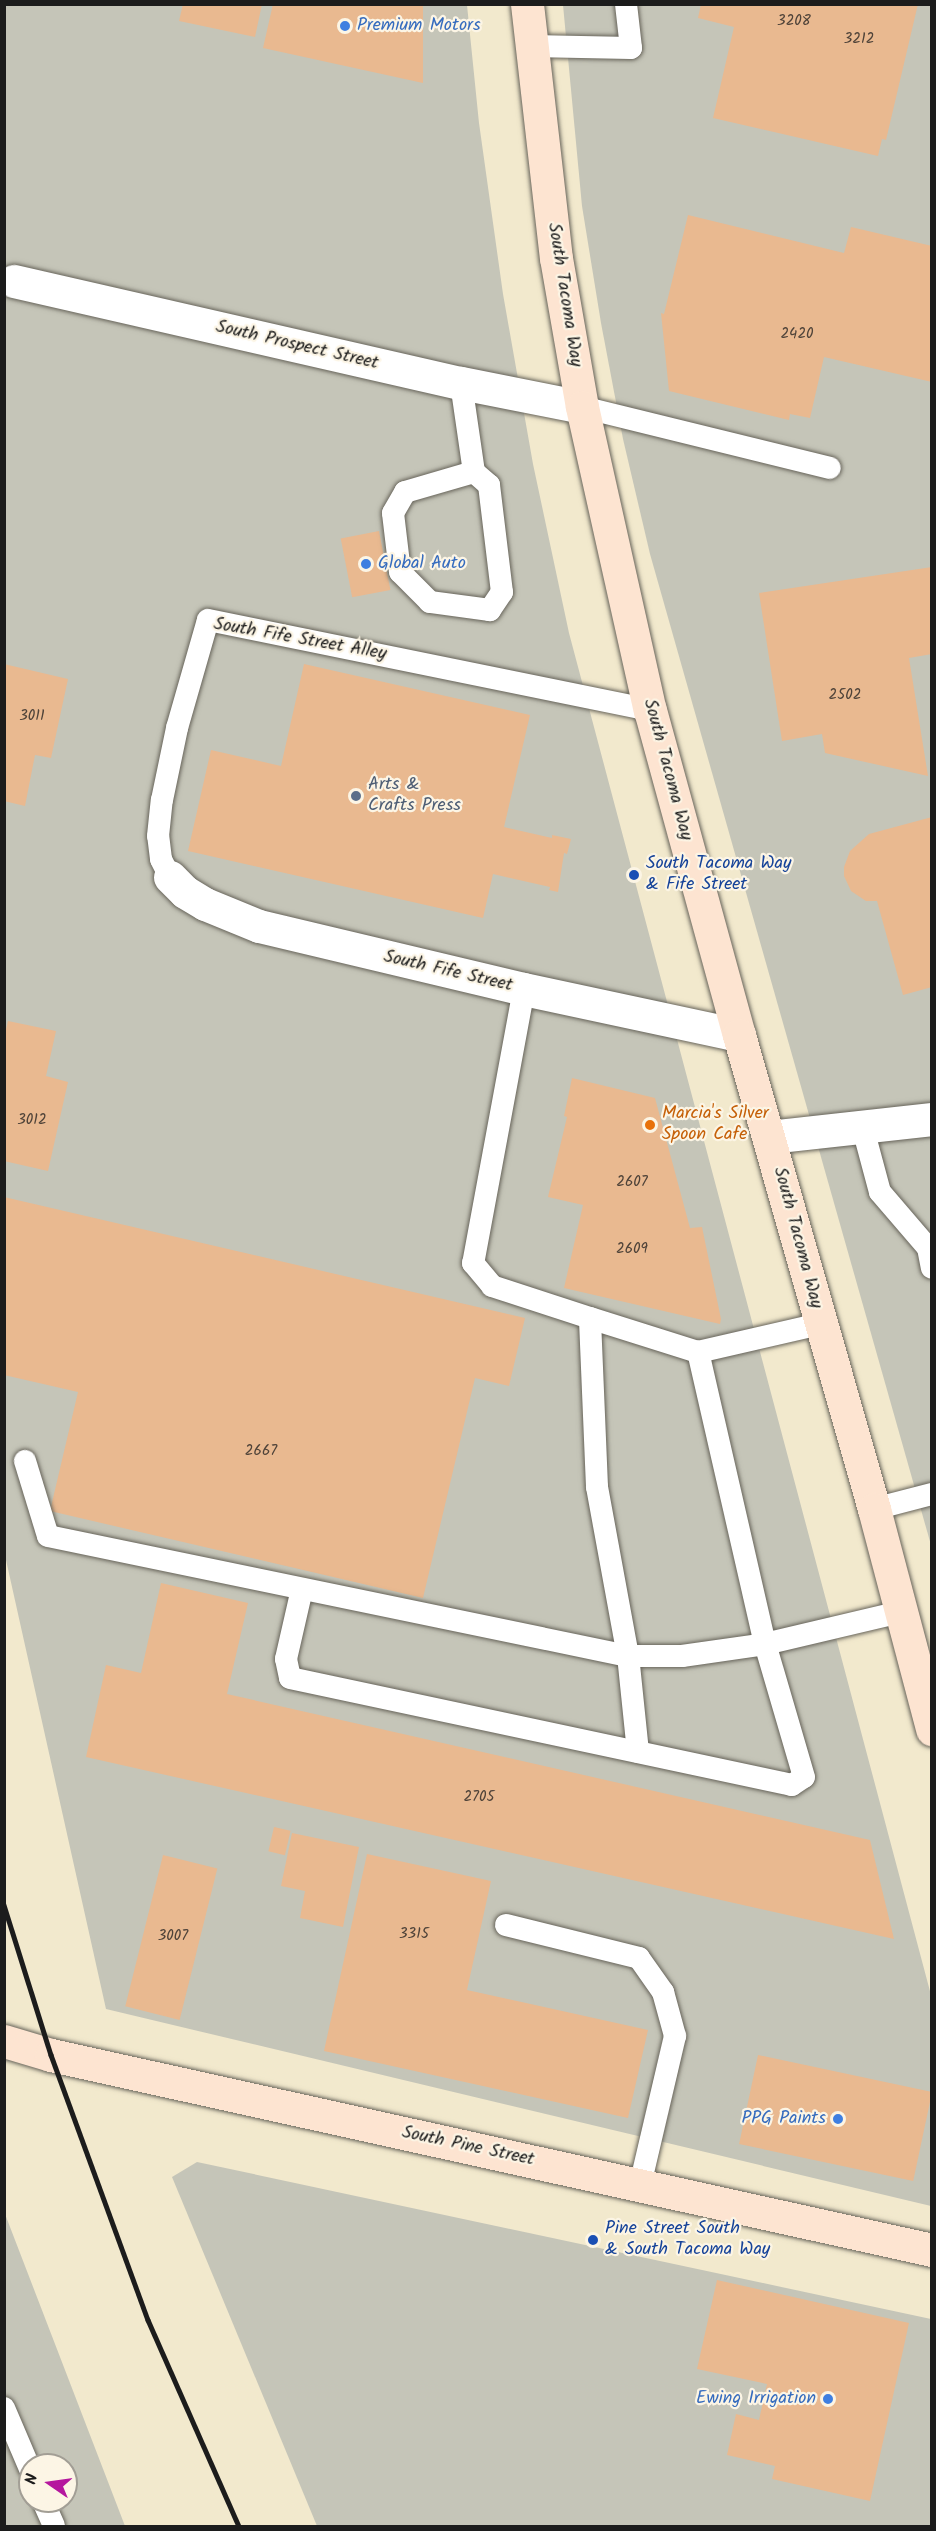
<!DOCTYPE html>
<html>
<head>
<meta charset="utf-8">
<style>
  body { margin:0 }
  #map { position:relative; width:936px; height:2531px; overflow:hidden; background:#f2e9cd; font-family:Kalam,sans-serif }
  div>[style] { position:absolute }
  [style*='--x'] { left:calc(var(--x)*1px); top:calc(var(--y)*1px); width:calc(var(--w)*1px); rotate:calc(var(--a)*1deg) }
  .industrial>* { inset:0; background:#c5c5b8 }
  .building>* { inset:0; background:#e9b990; transform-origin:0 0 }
  .roads { filter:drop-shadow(0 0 2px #67645a) drop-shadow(0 0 2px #67645a) }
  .lane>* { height:22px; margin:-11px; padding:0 11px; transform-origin:11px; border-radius:11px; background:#fff }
  .street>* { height:33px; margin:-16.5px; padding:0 16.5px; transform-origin:16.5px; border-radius:16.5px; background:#fff }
  .secondary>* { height:33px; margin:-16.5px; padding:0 16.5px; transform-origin:16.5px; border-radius:16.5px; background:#fde4d1 }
  .rail>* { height:4.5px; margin:-2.25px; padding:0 2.25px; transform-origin:2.25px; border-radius:2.25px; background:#1c1c1c }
  .dots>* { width:16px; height:16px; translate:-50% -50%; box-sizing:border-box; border:3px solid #fcf5e5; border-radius:50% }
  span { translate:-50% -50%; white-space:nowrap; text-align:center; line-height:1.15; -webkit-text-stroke:4.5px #fcf5e5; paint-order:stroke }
  .number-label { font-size:15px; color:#4f4339 }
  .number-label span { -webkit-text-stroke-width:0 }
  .shop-label { font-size:18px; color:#366cbe }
  .left { translate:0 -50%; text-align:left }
  .right { translate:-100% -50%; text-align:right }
  .street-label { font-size:18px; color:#1c1c1c }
  .service-label { font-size:18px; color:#4e5e75 }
  .transit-label { font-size:18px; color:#164399 }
  .food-label { font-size:18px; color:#c56008 }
  .frame { position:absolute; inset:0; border:6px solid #1c1c1c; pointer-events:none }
  .north { position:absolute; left:18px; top:2453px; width:60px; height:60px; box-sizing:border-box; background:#fcf5e5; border:2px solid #a29e95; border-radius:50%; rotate:283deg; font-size:16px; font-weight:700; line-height:24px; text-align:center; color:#1c1c1c }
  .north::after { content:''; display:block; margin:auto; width:21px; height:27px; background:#b5179e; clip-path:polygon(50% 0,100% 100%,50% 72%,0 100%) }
</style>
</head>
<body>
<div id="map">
  <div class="industrial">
    <i style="clip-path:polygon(4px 5px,467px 5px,479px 123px,503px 294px,533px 464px,569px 633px,931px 1995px,931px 2206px,106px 2009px,4px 1551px)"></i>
    <i style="clip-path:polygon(563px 5px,931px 5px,931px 1545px,650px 554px,623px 439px,601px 323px,582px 206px)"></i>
    <i style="clip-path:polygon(197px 2162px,931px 2319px,931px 2526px,317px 2526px,172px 2177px)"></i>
    <i style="clip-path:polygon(evenodd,5px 2214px,125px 2526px,5px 2526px,5px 2214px,30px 2465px,66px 2465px,66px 2501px,30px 2501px,30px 2465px)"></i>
  </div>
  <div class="building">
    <i style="clip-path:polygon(183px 4px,262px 4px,255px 37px,179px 21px)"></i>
    <i style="clip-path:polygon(273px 4px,423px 4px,423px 83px,263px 48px)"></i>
    <i style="clip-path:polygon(701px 4px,918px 4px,886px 140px,882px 139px,878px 156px,713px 118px,734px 27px,698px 18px)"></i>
    <i style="clip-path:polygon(688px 215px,844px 253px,851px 227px,932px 246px,932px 382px,824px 357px,810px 418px,790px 414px,789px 420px,669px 391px,661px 313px,664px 314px)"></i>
    <i style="left:379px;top:531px;width:60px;height:39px;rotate:79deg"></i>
    <i style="clip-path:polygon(932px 567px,932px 654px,909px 658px,928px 776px,825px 753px,822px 734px,782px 741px,759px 593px)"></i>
    <i style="clip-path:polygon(4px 664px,68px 679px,51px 758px,35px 755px,25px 806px,4px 801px)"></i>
    <i style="clip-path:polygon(304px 664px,530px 715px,504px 827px,552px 838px,552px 835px,571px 839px,567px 854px,564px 853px,558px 892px,549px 890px,550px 887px,493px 874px,483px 918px,188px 851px,211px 750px,281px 766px)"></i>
    <i style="clip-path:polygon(932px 817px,932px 987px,903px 995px,877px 901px,866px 901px,851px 891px,844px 876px,844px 867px,850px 851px,869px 834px)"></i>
    <i style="clip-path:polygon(8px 1021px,56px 1031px,46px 1076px,68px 1082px,48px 1171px,4px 1161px,4px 1037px)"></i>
    <i style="clip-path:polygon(572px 1078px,655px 1098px,690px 1228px,702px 1227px,721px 1319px,720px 1324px,564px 1288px,583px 1205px,548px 1197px,567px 1117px,564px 1116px)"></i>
    <i style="clip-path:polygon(4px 1197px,525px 1318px,509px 1386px,475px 1378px,423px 1598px,50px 1511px,78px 1392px,4px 1375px)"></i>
    <i style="clip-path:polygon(161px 1583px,248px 1603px,227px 1694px,870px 1840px,894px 1939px,86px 1757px,106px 1665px,141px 1673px)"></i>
    <i style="left:274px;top:1827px;width:17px;height:25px;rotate:13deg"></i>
    <i style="clip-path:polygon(292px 1833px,359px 1847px,343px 1927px,300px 1918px,305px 1891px,281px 1886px)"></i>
    <i style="clip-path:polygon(367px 1854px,491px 1881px,467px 1990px,648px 2030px,628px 2118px,324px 2051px)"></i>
    <i style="left:163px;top:1855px;width:56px;height:156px;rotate:14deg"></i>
    <i style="left:758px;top:2055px;width:178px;height:91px;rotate:12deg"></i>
    <i style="clip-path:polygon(717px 2280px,909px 2323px,870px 2501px,772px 2479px,775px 2466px,727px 2455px,736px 2414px,759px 2420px,767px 2384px,697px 2369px)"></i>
  </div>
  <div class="roads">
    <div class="lane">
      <i style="--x:531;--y:46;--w:100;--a:1.1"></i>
      <i style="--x:631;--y:48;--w:44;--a:-96.5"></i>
      <i style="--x:461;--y:383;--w:90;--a:81.7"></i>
      <i style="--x:474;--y:472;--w:20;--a:41"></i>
      <i style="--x:489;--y:485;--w:108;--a:83.1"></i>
      <i style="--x:502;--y:592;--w:22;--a:124"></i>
      <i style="--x:490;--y:610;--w:61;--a:-172.4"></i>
      <i style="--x:430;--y:602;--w:42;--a:-135"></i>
      <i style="--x:400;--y:572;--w:59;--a:-96.8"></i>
      <i style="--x:393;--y:513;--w:24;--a:-60"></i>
      <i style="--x:405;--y:492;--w:72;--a:-16.2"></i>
      <i style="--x:582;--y:407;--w:255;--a:13.8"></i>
      <i style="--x:170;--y:877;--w:20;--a:-117"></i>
      <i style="--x:161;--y:859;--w:23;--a:-97"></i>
      <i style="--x:158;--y:836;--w:36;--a:-84"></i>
      <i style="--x:162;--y:800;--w:74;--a:-78.2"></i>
      <i style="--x:177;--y:728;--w:112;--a:-74"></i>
      <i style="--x:208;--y:620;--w:451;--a:11.5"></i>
      <i style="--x:524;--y:989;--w:279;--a:100.5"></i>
      <i style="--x:473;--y:1263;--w:30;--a:50"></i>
      <i style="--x:492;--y:1286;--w:103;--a:18.1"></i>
      <i style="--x:862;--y:1125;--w:69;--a:75"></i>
      <i style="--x:880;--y:1192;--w:74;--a:49.4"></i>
      <i style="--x:928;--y:1248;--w:20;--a:79"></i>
      <i style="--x:25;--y:1461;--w:78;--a:73"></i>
      <i style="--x:48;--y:1536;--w:592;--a:11.69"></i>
      <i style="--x:628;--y:1656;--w:54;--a:0"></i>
      <i style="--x:682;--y:1656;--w:84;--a:-8.2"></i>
      <i style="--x:765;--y:1644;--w:139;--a:-13.3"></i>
      <i style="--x:874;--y:1509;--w:60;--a:-14.5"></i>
      <i style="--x:302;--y:1589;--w:72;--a:102.9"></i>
      <i style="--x:286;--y:1659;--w:19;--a:78"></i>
      <i style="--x:290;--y:1678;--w:513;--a:12.03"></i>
      <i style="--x:792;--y:1785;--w:14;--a:-34"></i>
      <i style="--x:804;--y:1777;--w:139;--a:-106.3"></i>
      <i style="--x:765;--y:1644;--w:300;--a:-102.9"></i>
      <i style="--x:638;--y:1752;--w:97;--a:-95.9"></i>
      <i style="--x:628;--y:1656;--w:172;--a:-100.4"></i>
      <i style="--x:597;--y:1487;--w:169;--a:-92.4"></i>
      <i style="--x:590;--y:1318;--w:113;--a:17.5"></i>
      <i style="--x:698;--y:1352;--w:125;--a:-12.9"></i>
      <i style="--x:506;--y:1925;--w:137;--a:13.9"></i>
      <i style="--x:639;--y:1958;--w:42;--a:54.8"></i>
      <i style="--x:663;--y:1992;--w:46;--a:74.7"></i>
      <i style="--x:675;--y:2036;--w:153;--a:103.2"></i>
      <i style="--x:4;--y:2408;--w:66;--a:66.9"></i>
      <i style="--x:43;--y:2501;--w:27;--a:66"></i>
    </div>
    <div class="street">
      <i style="--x:14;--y:281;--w:458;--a:12.9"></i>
      <i style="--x:461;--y:383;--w:123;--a:11.2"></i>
      <i style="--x:170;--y:877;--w:21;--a:45"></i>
      <i style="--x:185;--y:892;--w:23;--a:31"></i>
      <i style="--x:205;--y:904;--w:58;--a:22.2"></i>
      <i style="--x:259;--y:926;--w:272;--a:13.4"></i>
      <i style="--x:524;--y:989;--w:220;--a:12.1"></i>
      <i style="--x:769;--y:1137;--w:164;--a:-6.3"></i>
    </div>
    <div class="secondary">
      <i style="--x:527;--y:4;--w:256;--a:83.5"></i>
      <i style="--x:556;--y:258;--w:151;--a:80.1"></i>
      <i style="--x:582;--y:407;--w:311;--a:77.4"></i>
      <i style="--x:650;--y:710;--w:337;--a:74.7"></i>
      <i style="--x:739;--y:1035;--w:493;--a:74.1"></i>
      <i style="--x:874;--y:1509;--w:228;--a:75.2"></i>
      <i style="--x:4;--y:2041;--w:49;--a:16.6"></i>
      <i style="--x:51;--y:2055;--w:902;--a:12.48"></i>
    </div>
  </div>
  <div class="rail">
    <i style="--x:4;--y:1905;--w:157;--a:72.6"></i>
    <i style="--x:51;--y:2055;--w:282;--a:69.9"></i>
    <i style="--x:148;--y:2320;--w:225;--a:66.2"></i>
  </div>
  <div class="dots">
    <i style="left:345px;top:26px;background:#3f7fe0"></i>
    <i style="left:366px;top:564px;background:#3f7fe0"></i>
    <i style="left:356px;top:796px;background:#5c6f8a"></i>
    <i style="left:634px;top:875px;background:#1a4fb4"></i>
    <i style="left:650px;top:1125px;background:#e8710a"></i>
    <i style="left:838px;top:2119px;background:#3f7fe0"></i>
    <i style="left:593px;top:2240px;background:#1a4fb4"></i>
    <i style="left:828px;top:2399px;background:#3f7fe0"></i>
  </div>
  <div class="number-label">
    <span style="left:794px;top:22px">3208</span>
    <span style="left:859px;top:40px">3212</span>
    <span style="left:797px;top:335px">2420</span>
    <span style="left:845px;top:696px">2502</span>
    <span style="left:32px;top:717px">3011</span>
    <span style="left:32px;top:1121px">3012</span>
    <span style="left:632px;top:1183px">2607</span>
    <span style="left:632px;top:1250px">2609</span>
    <span style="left:261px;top:1452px">2667</span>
    <span style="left:479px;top:1798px">2705</span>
    <span style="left:414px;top:1935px">3315</span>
    <span style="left:173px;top:1937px">3007</span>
  </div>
  <div class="shop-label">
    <span class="left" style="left:357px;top:26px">Premium Motors</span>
    <span class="left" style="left:378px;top:564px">Global Auto</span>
    <span class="right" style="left:826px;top:2119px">PPG Paints</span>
    <span class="right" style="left:816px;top:2399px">Ewing Irrigation</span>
  </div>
  <div class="street-label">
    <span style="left:564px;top:295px;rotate:81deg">South Tacoma Way</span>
    <span style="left:297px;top:346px;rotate:13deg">South Prospect Street</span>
    <span style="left:300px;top:640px;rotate:10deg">South Fife Street Alley</span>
    <span style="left:667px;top:770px;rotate:75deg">South Tacoma Way</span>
    <span style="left:448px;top:972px;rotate:13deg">South Fife Street</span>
    <span style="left:797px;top:1238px;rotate:75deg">South Tacoma Way</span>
    <span style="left:468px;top:2147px;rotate:12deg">South Pine Street</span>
  </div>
  <div class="service-label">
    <span class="left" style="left:368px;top:796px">Arts &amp;<br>Crafts Press</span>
  </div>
  <div class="transit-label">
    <span class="left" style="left:646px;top:875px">South Tacoma Way<br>&amp; Fife Street</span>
    <span class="left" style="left:605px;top:2240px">Pine Street South<br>&amp; South Tacoma Way</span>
  </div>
  <div class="food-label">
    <span class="left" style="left:662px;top:1125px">Marcia's Silver<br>Spoon Cafe</span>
  </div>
  <div class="frame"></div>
  <div class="north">N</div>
</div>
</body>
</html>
